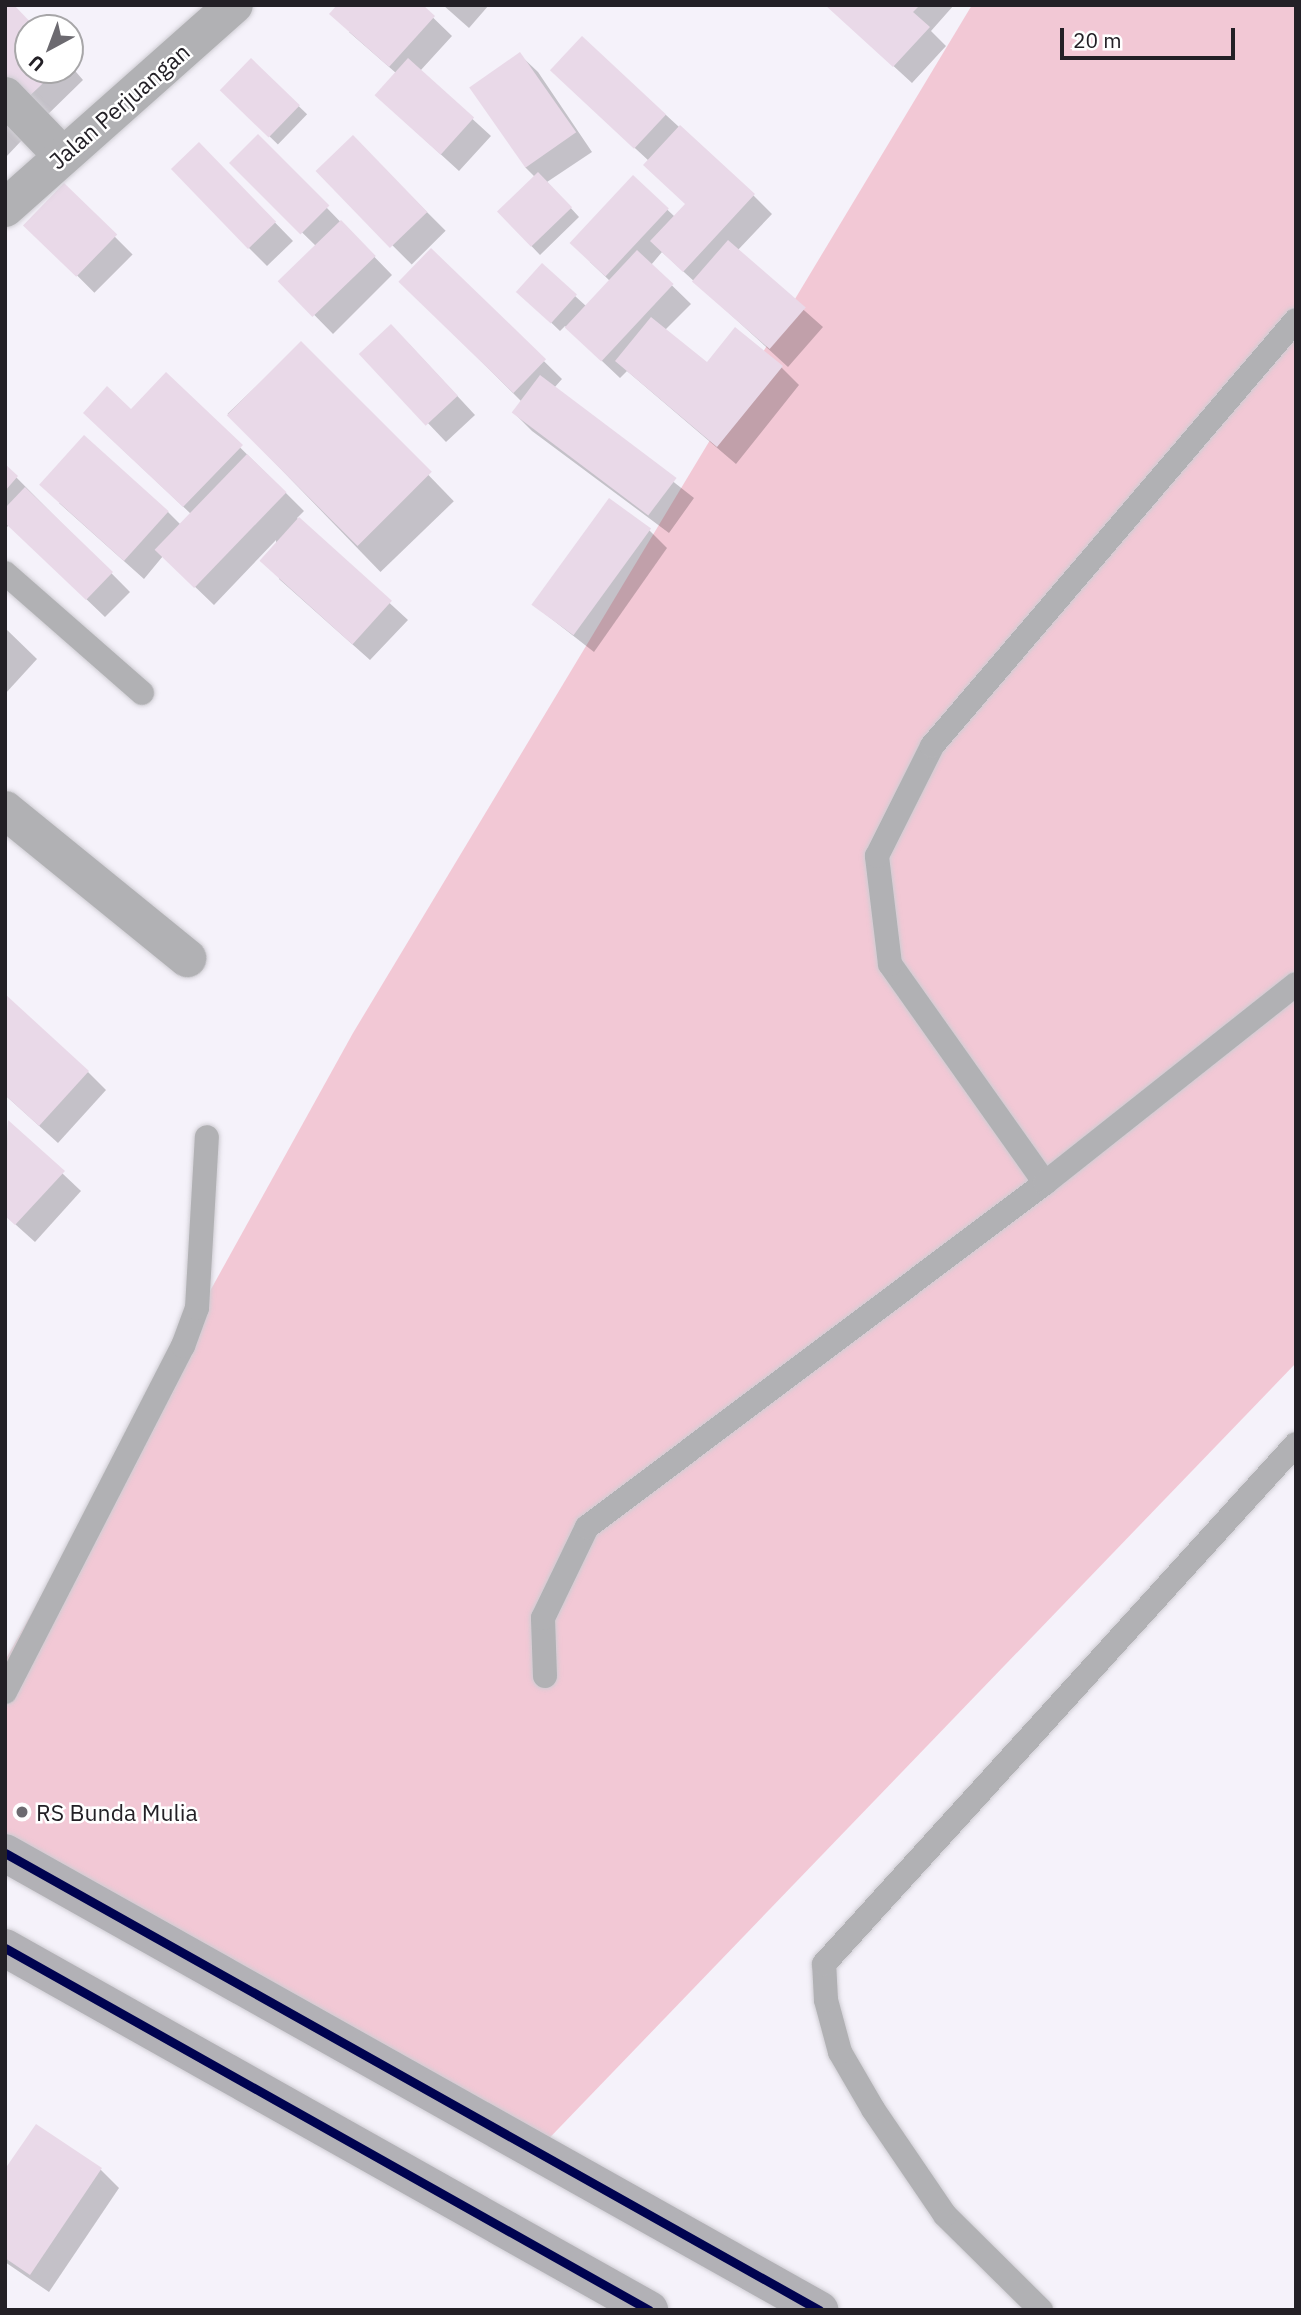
<!DOCTYPE html>
<html>
<head>
<meta charset="utf-8">
<style>
  body { margin:0 }
  #map { position:relative; width:1301px; height:2315px; overflow:hidden; background:#f5f2fa; font-family:"IBM Plex Sans",sans-serif }
  div>[style] { position:absolute }
  [style*='--x'] { left:calc(var(--x)*1px); top:calc(var(--y)*1px); width:calc(var(--w)*1px); rotate:calc(var(--a)*1deg) }
  .green>* { inset:0; background:#f2c8d5 }
  .shadow>* { inset:0; background:#0003; transform-origin:0 0 }
  .building>* { inset:0; background:#e9d9e8; transform-origin:0 0 }
  .roads { filter:drop-shadow(0 0 2px #cfcdd3) drop-shadow(0 0 2px #cfcdd3) }
  .service>* { height:24px; margin:-12px; padding:0 12px; transform-origin:12px; border-radius:12px; background:#b1b1b4 }
  .minor>* { height:38px; margin:-19px; padding:0 19px; transform-origin:19px; border-radius:19px; background:#b1b1b4 }
  .tertiary>* { height:38px; margin:-19px; padding:0 19px; transform-origin:19px; border-radius:19px; background:#b1b1b4 }
  .trunk>* { height:38px; margin:-19px; padding:0 19px; transform-origin:19px; border-radius:19px; background:#b2b1b6 }
  .bus-1>* { height:9px; margin:-4.5px; padding:0 4.5px; transform-origin:4.5px; border-radius:4.5px; background:#000350 }
  .dots>* { width:19px; height:19px; translate:-50% -50%; box-sizing:border-box; border:4px solid #fff; border-radius:50% }
  span { translate:-50% -50%; white-space:nowrap; text-align:center; line-height:1.15; -webkit-text-stroke:5px #fff; paint-order:stroke }
  .street-label { font-size:23px; color:#232026 }
  .poi-label { font-size:23px; color:#232026 }
  .left { translate:0 -50%; text-align:left }
  .frame { position:absolute; inset:0; border:7px solid #232026; pointer-events:none }
  .north { position:absolute; left:14px; top:14px; width:70px; height:70px; box-sizing:border-box; background:#fff; border:2px solid #a7a6a8; border-radius:50%; rotate:221deg; font-size:19px; font-weight:700; line-height:28px; text-align:center; color:#232026 }
  .north::after { content:''; display:block; margin:auto; width:24px; height:32px; background:#6c6a70; clip-path:polygon(50% 0,100% 100%,50% 72%,0 100%) }
  .scale { position:absolute; left:1060px; top:28px; width:175px; height:32px; box-sizing:border-box; border:4px solid #232026; border-top:0; padding-left:9px; font-size:21px; line-height:24px; white-space:nowrap; color:#232026; -webkit-text-stroke:5px #fff; paint-order:stroke }
</style>
</head>
<body>
<div id="map">
  <div class="green">
    <i style="clip-path:polygon(972px 5px,1296px 5px,1296px 1363px,534px 2154px,5px 1853px,5px 1661px,353px 1033px)"></i>
  </div>
  <div class="shadow">
    <i style="clip-path:polygon(5px 5px,34px 28px,28px 28px,28px 70px,70px 70px,70px 65px,83px 80px,40px 122px,5px 86px)"></i>
    <i style="clip-path:polygon(420px 5px,452px 36px,420px 71px,491px 136px,459px 171px,376px 95px,396px 73px,349px 32px)"></i>
    <i style="clip-path:polygon(443px 5px,489px 5px,469px 28px)"></i>
    <i style="clip-path:polygon(827px 5px,954px 5px,931px 31px,946px 46px,912px 83px)"></i>
    <i style="clip-path:polygon(519px 54px,538px 72px,592px 152px,547px 182px,579px 217px,540px 255px,499px 212px,535px 177px,525px 167px)"></i>
    <i style="left:251px;top:60px;width:78px;height:42px;rotate:44deg"></i>
    <i style="clip-path:polygon(571px 89px,666px 115px,754px 196px,772px 214px,737px 251px,823px 327px,788px 367px,662px 252px,651px 265px,691px 304px,665px 330px,707px 364px,781px 367px,799px 385px,736px 464px,627px 371px,620px 378px,565px 326px,560px 331px,518px 291px,575px 296px,586px 306px,610px 281px,590px 262px,633px 177px,675px 217px,687px 205px,649px 161px)"></i>
    <i style="clip-path:polygon(5px 122px,23px 139px,5px 158px)"></i>
    <i style="clip-path:polygon(258px 137px,392px 275px,333px 334px,282px 282px,317px 247px,232px 164px)"></i>
    <i style="left:353px;top:138px;width:131px;height:48px;rotate:45deg"></i>
    <i style="clip-path:polygon(217px 163px,293px 241px,267px 266px,249px 248px)"></i>
    <i style="left:64px;top:186px;width:97px;height:54px;rotate:45deg"></i>
    <i style="clip-path:polygon(431px 250px,562px 379px,554px 388px,694px 498px,669px 533px,532px 431px,514px 413px,522px 402px,400px 281px)"></i>
    <i style="left:301px;top:343px;width:220px;height:102px;rotate:46deg"></i>
    <i style="clip-path:polygon(409px 344px,475px 415px,446px 442px,362px 354px)"></i>
    <i style="clip-path:polygon(166px 374px,304px 511px,297px 518px,408px 620px,370px 660px,279px 579px,276px 540px,214px 605px,163px 556px,144px 579px,59px 503px,168px 512px,181px 525px,191px 514px,103px 431px,131px 411px)"></i>
    <i style="clip-path:polygon(5px 466px,130px 592px,105px 617px,9px 525px,5px 529px)"></i>
    <i style="clip-path:polygon(649px 530px,667px 548px,594px 652px,535px 606px)"></i>
    <i style="clip-path:polygon(5px 628px,37px 659px,5px 694px)"></i>
    <i style="clip-path:polygon(88px 1072px,106px 1090px,58px 1143px,5px 1095px)"></i>
    <i style="clip-path:polygon(8px 1122px,81px 1191px,35px 1242px,5px 1215px)"></i>
    <i style="clip-path:polygon(37px 2126px,101px 2170px,119px 2188px,49px 2292px,5px 2262px,5px 2172px)"></i>
  </div>
  <div class="building">
    <i style="clip-path:polygon(5px 5px,14px 5px,36px 28px,28px 28px,28px 70px,57px 70px,20px 105px,5px 89px)"></i>
    <i style="clip-path:polygon(337px 5px,423px 5px,435px 16px,389px 67px,329px 14px)"></i>
    <i style="clip-path:polygon(825px 5px,920px 5px,913px 12px,930px 27px,893px 67px)"></i>
    <i style="left:582px;top:36px;width:115px;height:47px;rotate:43deg"></i>
    <i style="left:520px;top:52px;width:98px;height:62px;rotate:55deg"></i>
    <i style="left:251px;top:58px;width:68px;height:45px;rotate:44deg"></i>
    <i style="left:408px;top:58px;width:89px;height:50px;rotate:42deg"></i>
    <i style="clip-path:polygon(680px 125px,755px 194px,683px 272px,650px 241px,685px 204px,643px 165px)"></i>
    <i style="left:258px;top:134px;width:101px;height:41px;rotate:45deg"></i>
    <i style="left:353px;top:135px;width:107px;height:52px;rotate:46deg"></i>
    <i style="left:199px;top:142px;width:111px;height:39px;rotate:46deg"></i>
    <i style="left:538px;top:172px;width:49px;height:57px;rotate:46deg"></i>
    <i style="left:633px;top:175px;width:49px;height:93px;rotate:43deg"></i>
    <i style="left:64px;top:183px;width:74px;height:59px;rotate:44deg"></i>
    <i style="left:341px;top:220px;width:50px;height:88px;rotate:46deg"></i>
    <i style="left:728px;top:240px;width:103px;height:55px;rotate:41deg"></i>
    <i style="left:431px;top:248px;width:160px;height:47px;rotate:44deg"></i>
    <i style="left:637px;top:250px;width:50px;height:106px;rotate:43deg"></i>
    <i style="left:542px;top:263px;width:47px;height:39px;rotate:42deg"></i>
    <i style="clip-path:polygon(651px 317px,707px 362px,735px 327px,783px 366px,717px 447px,615px 361px)"></i>
    <i style="left:391px;top:324px;width:98px;height:44px;rotate:47deg"></i>
    <i style="left:301px;top:341px;width:185px;height:105px;rotate:45deg"></i>
    <i style="clip-path:polygon(166px 372px,243px 445px,183px 507px,83px 413px,107px 386px,131px 409px)"></i>
    <i style="left:540px;top:375px;width:171px;height:47px;rotate:37deg"></i>
    <i style="left:84px;top:435px;width:114px;height:67px;rotate:42deg"></i>
    <i style="left:247px;top:454px;width:55px;height:133px;rotate:44deg"></i>
    <i style="clip-path:polygon(5px 464px,18px 476px,5px 491px)"></i>
    <i style="clip-path:polygon(25px 487px,113px 572px,86px 600px,5px 523px,5px 508px)"></i>
    <i style="left:609px;top:498px;width:52px;height:132px;rotate:36deg"></i>
    <i style="left:299px;top:517px;width:125px;height:59px;rotate:42deg"></i>
    <i style="clip-path:polygon(5px 994px,89px 1071px,39px 1126px,5px 1095px)"></i>
    <i style="clip-path:polygon(8px 1120px,65px 1171px,15px 1225px,5px 1216px)"></i>
    <i style="clip-path:polygon(36px 2124px,102px 2168px,30px 2275px,5px 2258px,5px 2169px)"></i>
  </div>
  <div class="roads">
    <div class="service">
      <i style="--x:5;--y:573;--w:182;--a:41.2"></i>
      <i style="--x:1045;--y:1183;--w:268;--a:-125.3"></i>
      <i style="--x:890;--y:964;--w:109;--a:-96.9"></i>
      <i style="--x:877;--y:856;--w:123;--a:-63.4"></i>
      <i style="--x:932;--y:746;--w:560;--a:-49.49"></i>
      <i style="--x:545;--y:1676;--w:58;--a:-92"></i>
      <i style="--x:543;--y:1618;--w:101;--a:-64.2"></i>
      <i style="--x:587;--y:1527;--w:573;--a:-36.91"></i>
      <i style="--x:1045;--y:1183;--w:320;--a:-38.4"></i>
      <i style="--x:5;--y:1692;--w:389;--a:-62.8"></i>
      <i style="--x:183;--y:1346;--w:40;--a:-69.8"></i>
      <i style="--x:197;--y:1308;--w:171;--a:-86.7"></i>
      <i style="--x:1041;--y:2310;--w:135;--a:-135.3"></i>
      <i style="--x:945;--y:2215;--w:128;--a:-124.2"></i>
      <i style="--x:873;--y:2109;--w:66;--a:-120.1"></i>
      <i style="--x:840;--y:2052;--w:54;--a:-105.1"></i>
      <i style="--x:826;--y:2000;--w:36;--a:-93"></i>
      <i style="--x:824;--y:1964;--w:702;--a:-47.77"></i>
    </div>
    <div class="minor">
      <i style="--x:5;--y:96;--w:83;--a:46"></i>
      <i style="--x:5;--y:810;--w:235;--a:39.1"></i>
    </div>
    <div class="tertiary">
      <i style="--x:5;--y:208;--w:306;--a:-41.6"></i>
    </div>
    <div class="trunk">
      <i style="--x:5;--y:1853;--w:934;--a:29.31"></i>
      <i style="--x:5;--y:1948;--w:739;--a:29.34"></i>
    </div>
  </div>
  <div class="bus-1">
    <i style="--x:5;--y:1853;--w:934;--a:29.31"></i>
    <i style="--x:5;--y:1948;--w:739;--a:29.34"></i>
  </div>
  <div class="dots">
    <i style="left:22px;top:1812px;background:#6c6a70"></i>
  </div>
  <div class="street-label">
    <span style="left:119px;top:106px;rotate:-41deg">Jalan Perjuangan</span>
  </div>
  <div class="poi-label">
    <span class="left" style="left:36px;top:1812px">RS Bunda Mulia</span>
  </div>
  <div class="frame"></div>
  <div class="north">U</div>
  <div class="scale">20 m</div>
</div>
</body>
</html>
